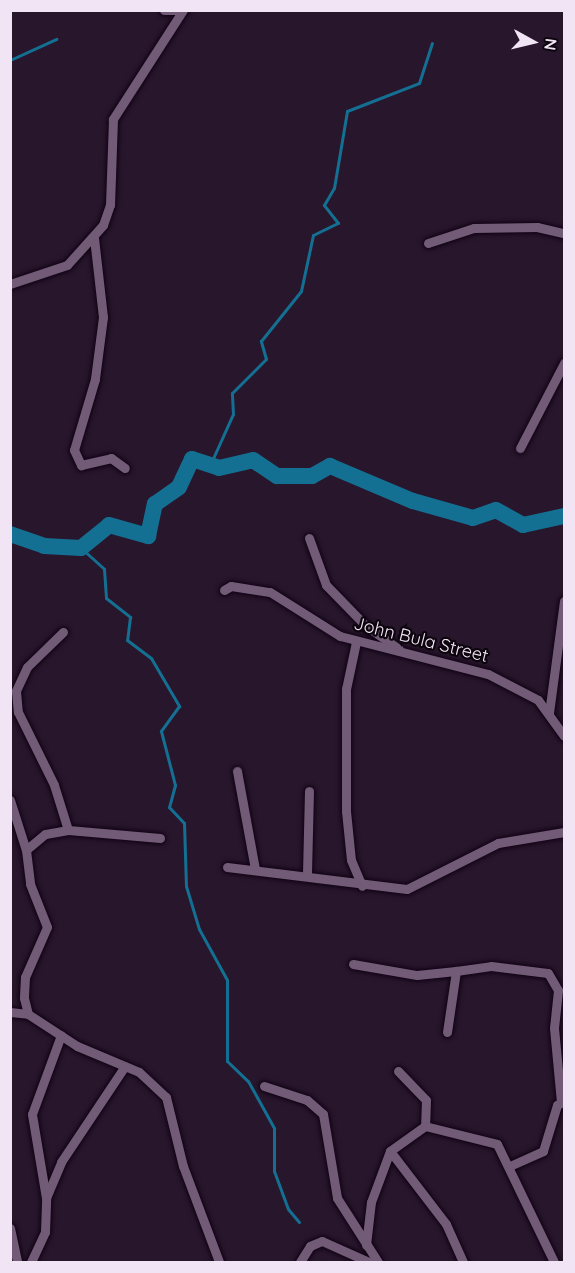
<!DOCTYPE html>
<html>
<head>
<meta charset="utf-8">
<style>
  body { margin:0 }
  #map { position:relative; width:575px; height:1273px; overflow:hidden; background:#28162c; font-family:Quicksand,sans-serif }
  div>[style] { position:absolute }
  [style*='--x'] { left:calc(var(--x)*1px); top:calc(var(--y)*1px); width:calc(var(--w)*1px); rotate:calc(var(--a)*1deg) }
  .stream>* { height:3px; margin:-1.5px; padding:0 1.5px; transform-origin:1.5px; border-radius:1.5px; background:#147093 }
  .river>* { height:16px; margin:-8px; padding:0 8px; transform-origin:8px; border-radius:8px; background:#147093 }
  .roads { filter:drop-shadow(0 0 2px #100214) drop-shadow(0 0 2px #100214) }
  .minor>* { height:9px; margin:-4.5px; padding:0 4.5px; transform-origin:4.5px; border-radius:4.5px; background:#715b76 }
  span { translate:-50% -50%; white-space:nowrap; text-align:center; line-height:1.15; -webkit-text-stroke:4.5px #0c050e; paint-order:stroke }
  .street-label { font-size:18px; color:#f1e4f4 }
  .frame { position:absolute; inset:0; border:12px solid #f1e4f4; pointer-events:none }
  .north { position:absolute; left:503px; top:12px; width:60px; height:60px; -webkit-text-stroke:4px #0c050e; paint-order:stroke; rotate:98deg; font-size:16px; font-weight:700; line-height:24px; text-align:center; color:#f1e4f4 }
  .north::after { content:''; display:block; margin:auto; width:21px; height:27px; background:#f1e4f4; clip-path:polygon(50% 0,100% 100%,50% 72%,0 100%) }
</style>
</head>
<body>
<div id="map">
  <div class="stream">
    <i style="--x:10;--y:60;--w:51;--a:-24.5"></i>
    <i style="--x:210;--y:465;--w:56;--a:-65.7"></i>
    <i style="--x:233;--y:414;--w:21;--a:-93"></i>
    <i style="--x:232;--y:393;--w:48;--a:-45"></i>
    <i style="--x:266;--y:359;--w:19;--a:-106"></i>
    <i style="--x:261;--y:341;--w:64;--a:-51.3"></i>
    <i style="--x:301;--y:291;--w:57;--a:-77.9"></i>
    <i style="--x:313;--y:235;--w:28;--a:-26"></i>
    <i style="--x:338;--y:223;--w:23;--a:-128"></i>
    <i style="--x:324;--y:205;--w:20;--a:-60"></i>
    <i style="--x:334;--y:188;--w:78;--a:-80.4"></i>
    <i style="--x:347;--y:111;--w:77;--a:-21.3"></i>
    <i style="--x:419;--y:83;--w:42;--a:-72"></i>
    <i style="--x:81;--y:548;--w:31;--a:42"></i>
    <i style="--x:104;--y:569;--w:29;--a:86"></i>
    <i style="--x:106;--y:598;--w:31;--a:38"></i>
    <i style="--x:130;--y:617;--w:23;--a:97"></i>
    <i style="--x:127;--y:640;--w:30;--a:37"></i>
    <i style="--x:151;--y:658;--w:56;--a:59.7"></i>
    <i style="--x:179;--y:706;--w:31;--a:126"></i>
    <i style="--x:161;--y:731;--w:56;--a:75.5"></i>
    <i style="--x:175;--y:785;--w:23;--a:105"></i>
    <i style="--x:169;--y:807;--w:22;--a:47"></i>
    <i style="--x:184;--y:823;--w:63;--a:88.2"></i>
    <i style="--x:186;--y:886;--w:45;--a:73.2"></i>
    <i style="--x:199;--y:929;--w:58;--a:61.2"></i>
    <i style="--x:227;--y:980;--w:81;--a:90"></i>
    <i style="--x:227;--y:1061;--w:29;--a:44"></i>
    <i style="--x:248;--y:1081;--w:54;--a:61"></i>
    <i style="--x:274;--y:1128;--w:43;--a:90"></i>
    <i style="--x:274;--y:1171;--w:40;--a:69.8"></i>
    <i style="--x:288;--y:1209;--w:17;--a:50"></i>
  </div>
  <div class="river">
    <i style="--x:10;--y:534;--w:36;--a:19"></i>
    <i style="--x:44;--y:546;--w:37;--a:3"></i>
    <i style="--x:81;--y:548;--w:36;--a:-39"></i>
    <i style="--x:109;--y:525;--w:41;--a:15.8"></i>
    <i style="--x:148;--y:536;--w:33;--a:-78"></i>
    <i style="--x:155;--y:504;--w:29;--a:-35"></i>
    <i style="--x:179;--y:487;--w:31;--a:-65"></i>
    <i style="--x:192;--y:459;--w:28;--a:18"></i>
    <i style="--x:219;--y:468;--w:35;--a:-13"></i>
    <i style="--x:253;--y:460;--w:29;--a:34"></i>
    <i style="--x:277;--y:476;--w:35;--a:0"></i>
    <i style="--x:312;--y:476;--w:21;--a:-29"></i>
    <i style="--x:330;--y:466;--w:90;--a:22.9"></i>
    <i style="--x:413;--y:501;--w:62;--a:15.8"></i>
    <i style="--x:473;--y:518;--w:24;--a:-19"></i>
    <i style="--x:496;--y:510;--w:31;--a:29"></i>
    <i style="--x:523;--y:525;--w:42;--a:-12.4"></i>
  </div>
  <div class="roads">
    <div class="minor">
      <i style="--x:164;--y:10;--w:18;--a:0"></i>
      <i style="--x:94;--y:238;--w:80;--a:83.5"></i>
      <i style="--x:103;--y:317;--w:63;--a:97.4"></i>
      <i style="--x:95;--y:379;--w:74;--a:106.5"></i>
      <i style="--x:74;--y:450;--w:17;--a:65"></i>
      <i style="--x:81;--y:465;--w:31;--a:-13"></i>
      <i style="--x:111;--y:458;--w:17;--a:36"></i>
      <i style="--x:428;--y:243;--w:48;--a:-18.1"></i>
      <i style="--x:474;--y:228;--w:63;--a:-0.9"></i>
      <i style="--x:537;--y:227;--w:28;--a:13"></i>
      <i style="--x:10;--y:284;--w:60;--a:-18.4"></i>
      <i style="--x:67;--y:265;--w:54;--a:-48"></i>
      <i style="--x:103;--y:225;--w:21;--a:-71"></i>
      <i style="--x:110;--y:205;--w:86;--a:-88"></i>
      <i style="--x:113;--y:119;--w:130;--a:-57.3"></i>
      <i style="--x:520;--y:448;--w:96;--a:-62.6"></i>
      <i style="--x:309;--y:538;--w:50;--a:70.1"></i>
      <i style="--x:326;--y:585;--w:57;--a:45.7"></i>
      <i style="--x:366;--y:626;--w:40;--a:34.9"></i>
      <i style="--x:224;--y:590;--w:8;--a:-30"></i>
      <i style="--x:231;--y:586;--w:39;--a:9"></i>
      <i style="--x:270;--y:592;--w:83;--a:32.2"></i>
      <i style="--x:340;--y:636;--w:153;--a:14.4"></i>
      <i style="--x:488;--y:674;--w:56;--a:27.5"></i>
      <i style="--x:538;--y:700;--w:44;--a:54.2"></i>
      <i style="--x:63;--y:632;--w:50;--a:135.8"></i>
      <i style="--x:27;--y:667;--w:26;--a:115"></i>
      <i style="--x:16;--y:691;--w:21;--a:85"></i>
      <i style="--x:18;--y:712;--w:81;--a:63.7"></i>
      <i style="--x:54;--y:785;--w:47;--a:72.7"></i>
      <i style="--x:356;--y:642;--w:48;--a:102"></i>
      <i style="--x:346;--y:689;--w:122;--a:90"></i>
      <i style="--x:346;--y:811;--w:49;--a:84.2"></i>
      <i style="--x:351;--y:860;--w:28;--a:67"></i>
      <i style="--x:549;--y:713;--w:113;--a:-82.4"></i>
      <i style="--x:237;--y:771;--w:100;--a:79.6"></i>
      <i style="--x:10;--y:800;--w:52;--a:72.3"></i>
      <i style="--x:160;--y:838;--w:92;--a:-175"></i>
      <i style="--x:68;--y:830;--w:23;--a:170"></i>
      <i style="--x:45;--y:834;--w:25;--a:140"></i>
      <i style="--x:26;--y:850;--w:34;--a:83"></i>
      <i style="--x:30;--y:884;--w:46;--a:68.4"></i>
      <i style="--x:47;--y:927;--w:55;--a:113.7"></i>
      <i style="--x:25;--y:977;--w:21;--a:93"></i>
      <i style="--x:24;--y:998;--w:16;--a:76"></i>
      <i style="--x:28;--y:1014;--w:59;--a:33.1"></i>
      <i style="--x:77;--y:1046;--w:67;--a:22.8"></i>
      <i style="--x:139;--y:1072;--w:37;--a:43"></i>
      <i style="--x:166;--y:1097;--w:71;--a:76.2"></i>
      <i style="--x:183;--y:1166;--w:103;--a:69.4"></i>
      <i style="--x:227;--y:867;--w:181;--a:7"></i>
      <i style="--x:407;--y:889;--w:102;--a:-26.8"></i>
      <i style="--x:498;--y:843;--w:67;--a:-9.5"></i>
      <i style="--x:307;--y:873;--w:82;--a:-88.6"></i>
      <i style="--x:353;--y:964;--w:65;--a:9.8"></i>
      <i style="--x:417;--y:975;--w:39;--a:-6"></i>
      <i style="--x:10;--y:1012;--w:18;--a:6"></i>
      <i style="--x:447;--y:1032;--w:62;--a:-81.6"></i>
      <i style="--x:456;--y:971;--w:35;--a:-8"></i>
      <i style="--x:491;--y:966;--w:57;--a:7"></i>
      <i style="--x:548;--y:973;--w:20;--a:60"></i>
      <i style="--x:558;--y:990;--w:38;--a:96"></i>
      <i style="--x:554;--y:1028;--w:74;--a:84.6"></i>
      <i style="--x:398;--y:1071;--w:40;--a:46"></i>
      <i style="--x:426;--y:1100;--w:26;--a:92"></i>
      <i style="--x:264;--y:1086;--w:45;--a:18"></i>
      <i style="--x:307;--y:1100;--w:21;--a:41"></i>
      <i style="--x:323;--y:1114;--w:85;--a:80.5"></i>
      <i style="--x:337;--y:1198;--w:76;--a:57.4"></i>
      <i style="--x:390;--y:1151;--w:92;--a:52.5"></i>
      <i style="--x:446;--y:1224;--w:42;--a:65.9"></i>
      <i style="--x:512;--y:1165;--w:34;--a:-24"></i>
      <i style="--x:543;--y:1151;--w:48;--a:-73.1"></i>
      <i style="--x:557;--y:1105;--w:8;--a:-30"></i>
      <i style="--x:46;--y:1198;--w:85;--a:-99.5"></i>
      <i style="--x:32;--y:1114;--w:84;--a:-69.8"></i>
      <i style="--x:10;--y:1228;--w:35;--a:78"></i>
      <i style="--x:366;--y:1245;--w:43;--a:-83.4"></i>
      <i style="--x:371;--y:1202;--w:54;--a:-69.6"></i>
      <i style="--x:390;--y:1151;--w:43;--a:-35.5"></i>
      <i style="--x:425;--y:1126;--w:74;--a:14"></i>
      <i style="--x:497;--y:1144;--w:131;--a:64.2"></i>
      <i style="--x:31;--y:1262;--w:33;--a:-65"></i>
      <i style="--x:45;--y:1232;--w:34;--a:-88"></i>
      <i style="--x:46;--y:1198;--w:39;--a:-67"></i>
      <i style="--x:61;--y:1162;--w:115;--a:-56.3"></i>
      <i style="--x:300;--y:1262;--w:19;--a:-58"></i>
      <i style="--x:310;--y:1246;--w:13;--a:-23"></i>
      <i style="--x:322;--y:1241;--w:51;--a:24.1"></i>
    </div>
  </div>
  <div class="street-label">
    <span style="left:421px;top:640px;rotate:14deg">John Bula Street</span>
  </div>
  <div class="frame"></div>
  <div class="north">N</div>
</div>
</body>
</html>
